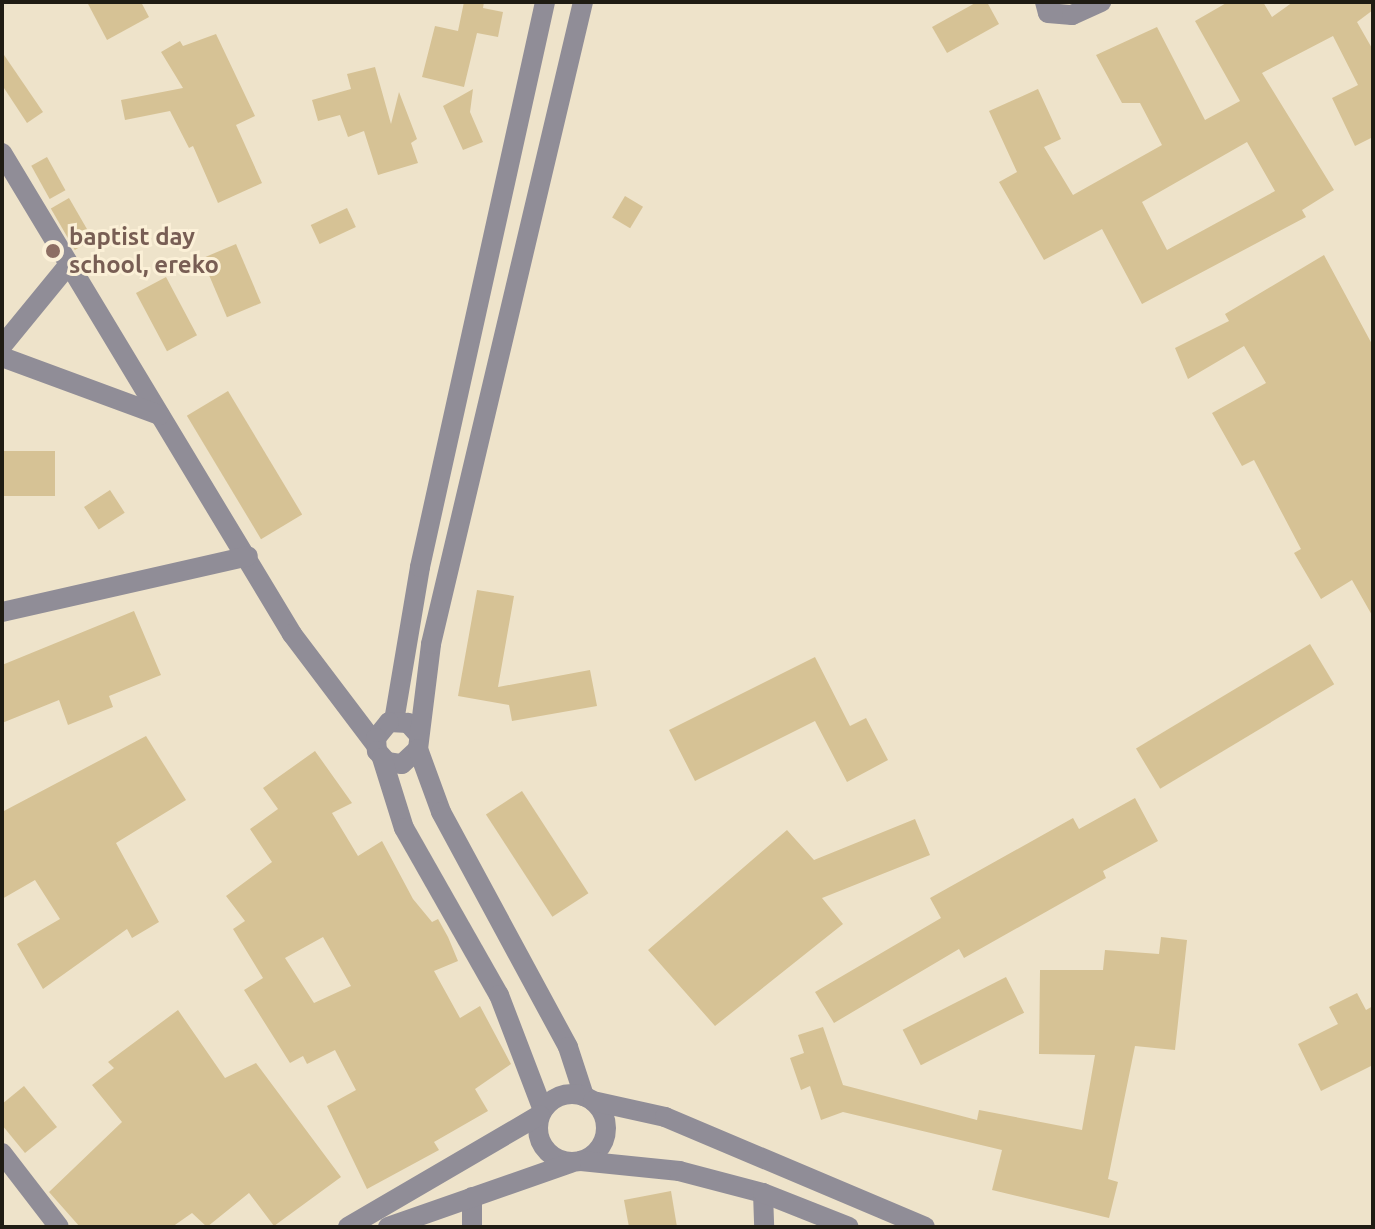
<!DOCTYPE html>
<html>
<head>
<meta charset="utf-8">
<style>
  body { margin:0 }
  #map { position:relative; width:1375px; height:1229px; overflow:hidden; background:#eee3ca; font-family:Ubuntu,sans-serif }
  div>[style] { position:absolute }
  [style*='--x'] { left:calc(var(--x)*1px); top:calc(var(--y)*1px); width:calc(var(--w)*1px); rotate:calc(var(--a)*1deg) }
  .building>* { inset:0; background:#d6c295; transform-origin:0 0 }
  .minor>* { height:20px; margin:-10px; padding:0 10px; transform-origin:10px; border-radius:10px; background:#908d97 }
  .tertiary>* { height:20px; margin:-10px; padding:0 10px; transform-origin:10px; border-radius:10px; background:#908d97 }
  .tertiary>.ring { margin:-10px; padding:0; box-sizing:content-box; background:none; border:20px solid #908d97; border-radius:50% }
  .dots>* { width:22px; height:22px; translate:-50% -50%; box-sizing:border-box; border:4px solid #fbf0d7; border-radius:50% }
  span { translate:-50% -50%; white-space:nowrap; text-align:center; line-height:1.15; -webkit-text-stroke:6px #fbf0d7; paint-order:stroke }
  .education-label { font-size:24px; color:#785e54; font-weight:700 }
  .left { translate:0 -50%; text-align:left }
  .frame { position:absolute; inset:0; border:4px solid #1f1c13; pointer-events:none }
</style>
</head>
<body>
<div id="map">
  <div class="building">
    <i style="clip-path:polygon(87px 2px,141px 2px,149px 17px,107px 40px)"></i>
    <i style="clip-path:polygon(464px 2px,484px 2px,483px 8px,503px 12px,498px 37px,477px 33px,464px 87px,422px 77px,435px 26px,458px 31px)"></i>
    <i style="clip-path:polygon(977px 2px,987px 2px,999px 24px,947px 53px,932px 27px)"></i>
    <i style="clip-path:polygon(evenodd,1228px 2px,1263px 2px,1272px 17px,1293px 2px,1373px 2px,1373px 10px,1357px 22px,1373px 50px,1373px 137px,1355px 146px,1332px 98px,1358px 85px,1333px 36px,1262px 73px,1334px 190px,1302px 210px,1306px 217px,1142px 304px,1102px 229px,1044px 260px,999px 182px,1017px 172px,989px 111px,1038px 89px,1061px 139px,1044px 147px,1073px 195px,1162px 145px,1140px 103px,1122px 103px,1096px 55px,1157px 27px,1205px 120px,1240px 101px,1195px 21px,1228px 2px,1247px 142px,1275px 191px,1167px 250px,1142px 202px,1247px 142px)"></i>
    <i style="clip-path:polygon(216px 34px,255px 116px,236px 125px,262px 183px,218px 203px,193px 146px,189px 148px,170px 111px,125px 120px,121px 100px,183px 88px,161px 52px,180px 41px,183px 46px)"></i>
    <i style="clip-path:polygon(2px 52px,43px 112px,27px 123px,2px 85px)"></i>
    <i style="clip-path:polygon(375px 67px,391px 124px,399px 92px,417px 139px,411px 143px,418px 163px,378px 175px,364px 131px,348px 137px,340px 115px,318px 121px,312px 100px,351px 89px,347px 74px)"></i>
    <i style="clip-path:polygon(473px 89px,470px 112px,483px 142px,463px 150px,443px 106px)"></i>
    <i style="left:47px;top:157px;width:38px;height:18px;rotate:61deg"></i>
    <i style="left:625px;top:196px;width:21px;height:25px;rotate:31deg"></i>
    <i style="left:69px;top:198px;width:48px;height:21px;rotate:60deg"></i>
    <i style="left:347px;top:208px;width:21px;height:40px;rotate:65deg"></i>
    <i style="left:236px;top:244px;width:64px;height:37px;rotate:67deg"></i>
    <i style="clip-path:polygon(1324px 255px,1373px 346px,1373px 617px,1352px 580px,1321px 599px,1294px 553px,1301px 549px,1254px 460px,1242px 466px,1212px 413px,1266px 383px,1244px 346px,1188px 379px,1175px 348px,1229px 321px,1225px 314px)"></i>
    <i style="left:166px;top:277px;width:66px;height:34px;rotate:62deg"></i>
    <i style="left:228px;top:391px;width:144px;height:48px;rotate:59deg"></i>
    <i style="left:2px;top:451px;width:53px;height:45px"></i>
    <i style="left:110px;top:490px;width:27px;height:31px;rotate:57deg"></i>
    <i style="clip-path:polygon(477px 590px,514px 596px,498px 687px,590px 670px,597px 706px,512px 721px,509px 705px,458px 696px)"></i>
    <i style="clip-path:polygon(134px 611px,161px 675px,109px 696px,113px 707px,68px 725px,59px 700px,2px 723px,2px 665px)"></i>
    <i style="left:1310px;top:644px;width:47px;height:203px;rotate:59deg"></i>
    <i style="clip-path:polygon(815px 657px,850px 726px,866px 718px,888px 760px,847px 782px,815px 721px,695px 781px,669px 730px)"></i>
    <i style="clip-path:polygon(146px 736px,186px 800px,116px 843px,159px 922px,132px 938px,127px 929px,43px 989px,17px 944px,60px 919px,35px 880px,2px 899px,2px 812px)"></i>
    <i style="clip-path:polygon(evenodd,315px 751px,352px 803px,332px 813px,358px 856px,382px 841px,413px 899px,432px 922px,438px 919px,448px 937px,458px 961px,434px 971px,460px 1018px,480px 1006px,511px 1064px,475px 1089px,488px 1111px,434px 1142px,439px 1150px,367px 1189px,327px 1106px,356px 1090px,335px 1050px,307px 1064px,303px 1056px,290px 1063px,244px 990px,263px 978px,233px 929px,245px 921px,226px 896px,272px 862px,250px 829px,278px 809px,263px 788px,315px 751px,323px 937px,351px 986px,314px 1003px,285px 958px,323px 937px)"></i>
    <i style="left:522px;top:791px;width:122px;height:43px;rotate:57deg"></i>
    <i style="clip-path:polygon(1135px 798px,1158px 841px,1103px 871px,1106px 878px,964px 958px,959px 949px,834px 1023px,815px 992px,941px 918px,930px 898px,1073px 818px,1079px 829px)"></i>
    <i style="clip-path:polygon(915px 819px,930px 855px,822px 898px,843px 924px,715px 1026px,648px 950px,787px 830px,814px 860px)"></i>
    <i style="clip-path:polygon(1161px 937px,1187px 940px,1175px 1050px,1135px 1046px,1108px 1179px,1118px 1182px,1109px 1218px,992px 1190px,1002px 1150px,843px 1112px,821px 1120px,810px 1086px,801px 1090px,790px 1058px,804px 1053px,798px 1035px,823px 1027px,843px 1085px,977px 1120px,979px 1110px,1082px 1130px,1095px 1055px,1039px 1054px,1040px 970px,1103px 970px,1105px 950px,1159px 954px)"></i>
    <i style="left:1006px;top:977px;width:40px;height:116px;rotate:63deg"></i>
    <i style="clip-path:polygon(1357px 993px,1366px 1010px,1373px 1006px,1373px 1065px,1321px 1091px,1298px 1044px,1338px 1024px,1329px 1007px)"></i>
    <i style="clip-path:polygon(178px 1010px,225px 1078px,256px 1063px,341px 1177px,274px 1226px,249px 1193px,207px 1227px,192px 1213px,172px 1227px,80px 1227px,49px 1192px,122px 1122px,92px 1085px,114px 1068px,108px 1062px)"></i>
    <i style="clip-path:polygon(24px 1086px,57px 1127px,25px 1153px,2px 1125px,2px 1104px)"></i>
    <i style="clip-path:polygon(671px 1191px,677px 1227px,629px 1227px,624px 1200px)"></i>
  </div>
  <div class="minor">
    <i style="--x:1045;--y:2;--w:11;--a:75"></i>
    <i style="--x:1048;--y:13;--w:24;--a:5"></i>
    <i style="--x:1072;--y:15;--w:32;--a:-24"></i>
    <i style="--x:2;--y:153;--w:562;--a:58.91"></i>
    <i style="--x:292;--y:634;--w:139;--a:52.9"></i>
    <i style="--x:2;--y:346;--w:106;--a:-50.7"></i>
    <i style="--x:2;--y:357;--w:168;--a:20.2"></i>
    <i style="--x:2;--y:612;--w:252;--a:-12.8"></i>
    <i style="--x:2;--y:1153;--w:93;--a:52.4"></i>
    <i style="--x:763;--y:1193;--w:34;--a:88"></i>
    <i style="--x:472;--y:1227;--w:30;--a:-90"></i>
  </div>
  <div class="tertiary">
    <i style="--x:394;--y:721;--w:156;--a:-80.4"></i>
    <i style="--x:420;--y:567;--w:579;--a:-77.52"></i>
    <i style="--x:418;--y:734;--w:15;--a:-132"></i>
    <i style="--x:408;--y:723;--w:19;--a:-177"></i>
    <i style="--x:389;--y:722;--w:21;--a:129"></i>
    <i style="--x:376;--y:738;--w:13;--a:86"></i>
    <i style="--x:377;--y:751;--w:15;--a:48"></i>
    <i style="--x:387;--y:762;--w:15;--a:8"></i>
    <i style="--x:402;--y:764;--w:22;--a:-43"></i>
    <i style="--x:418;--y:749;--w:106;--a:-82.9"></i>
    <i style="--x:431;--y:644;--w:660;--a:-76.68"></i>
    <i style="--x:418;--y:749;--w:67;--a:69.9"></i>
    <i style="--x:441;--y:812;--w:267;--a:61.6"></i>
    <i style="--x:568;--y:1047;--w:52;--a:71.9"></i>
    <i style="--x:382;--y:758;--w:73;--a:72.6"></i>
    <i style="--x:404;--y:828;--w:192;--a:60.4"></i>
    <i style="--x:499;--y:995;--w:123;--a:69.1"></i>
    <i class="ring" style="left:538px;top:1094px;width:48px;height:48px"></i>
    <i style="--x:593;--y:1101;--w:74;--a:12.5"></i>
    <i style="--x:665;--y:1117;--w:282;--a:22.9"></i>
    <i style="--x:581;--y:1161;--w:99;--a:5.8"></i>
    <i style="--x:679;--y:1171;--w:87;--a:14.7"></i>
    <i style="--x:763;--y:1193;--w:92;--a:21.6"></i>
    <i style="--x:348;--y:1227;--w:222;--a:-30.3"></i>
    <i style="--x:388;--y:1227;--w:194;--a:-19.3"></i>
  </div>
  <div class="dots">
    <i style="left:53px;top:251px;background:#8d6e63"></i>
  </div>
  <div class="education-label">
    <span class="left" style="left:69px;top:251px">baptist day<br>school, ereko</span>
  </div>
  <div class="frame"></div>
</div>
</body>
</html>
